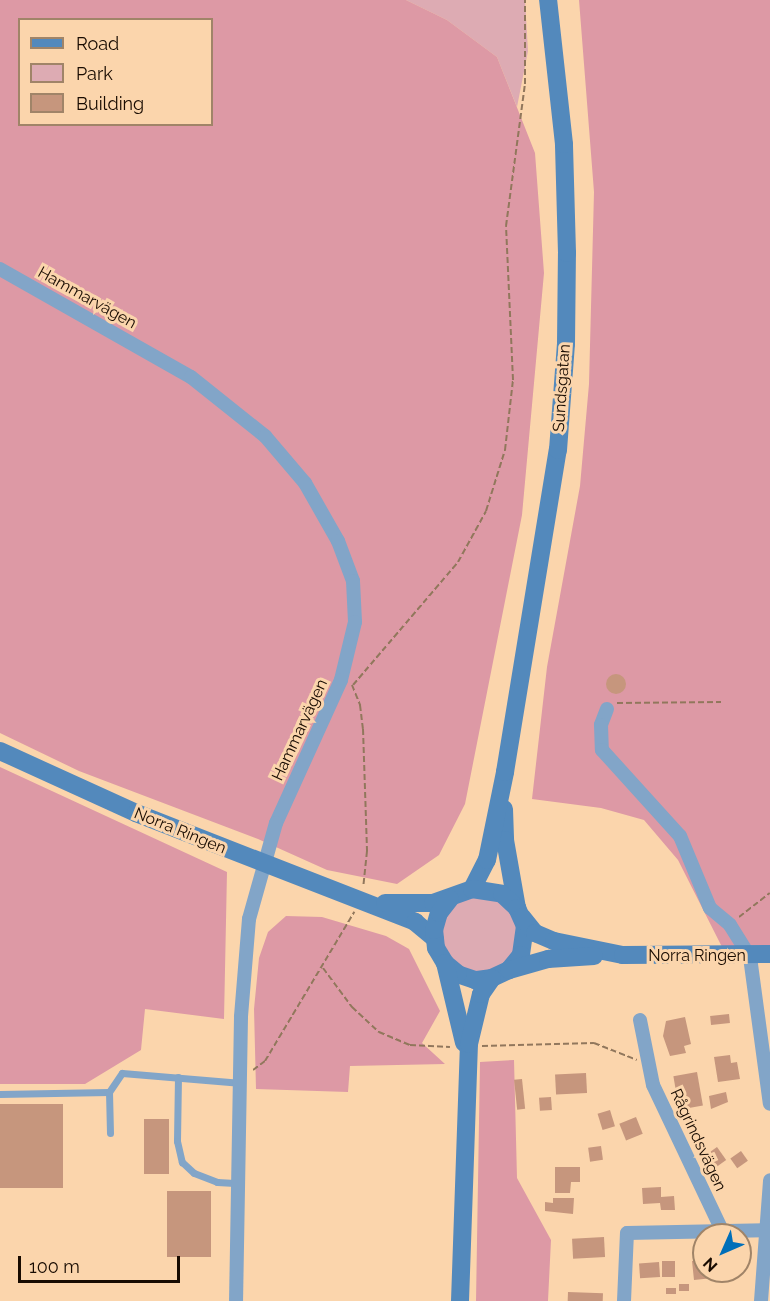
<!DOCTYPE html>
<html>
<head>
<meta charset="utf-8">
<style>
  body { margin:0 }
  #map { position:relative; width:770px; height:1301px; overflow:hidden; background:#fbd5ac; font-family:Raleway,sans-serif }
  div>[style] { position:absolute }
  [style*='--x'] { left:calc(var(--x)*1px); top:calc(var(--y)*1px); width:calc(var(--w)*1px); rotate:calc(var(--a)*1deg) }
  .green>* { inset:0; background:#ddabb3 }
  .round { border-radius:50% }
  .forest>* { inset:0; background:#dd99a5 }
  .building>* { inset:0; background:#c6967d; transform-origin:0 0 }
  .path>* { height:2px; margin-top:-1px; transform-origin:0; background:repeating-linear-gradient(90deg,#91775c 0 6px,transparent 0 9px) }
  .service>* { height:7px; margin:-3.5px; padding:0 3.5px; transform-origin:3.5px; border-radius:3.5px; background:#82a5c8 }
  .minor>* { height:14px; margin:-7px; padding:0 7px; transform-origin:7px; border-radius:7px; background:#82a5c8 }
  .secondary>* { height:18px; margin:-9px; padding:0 9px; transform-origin:9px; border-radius:9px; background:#5389bc }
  span { translate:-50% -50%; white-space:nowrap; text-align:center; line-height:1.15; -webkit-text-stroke:6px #fbd5ac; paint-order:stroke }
  .street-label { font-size:16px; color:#180b01 }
  .legend { position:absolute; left:18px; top:18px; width:195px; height:108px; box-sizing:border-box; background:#fbd5ac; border:2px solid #a08468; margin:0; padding:8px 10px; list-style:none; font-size:18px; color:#180b01 }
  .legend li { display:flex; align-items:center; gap:12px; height:30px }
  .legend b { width:30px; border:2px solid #a08468 }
  .north { position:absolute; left:692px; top:1223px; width:60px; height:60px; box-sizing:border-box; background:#fbd5ac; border:2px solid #a08468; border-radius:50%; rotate:225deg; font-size:16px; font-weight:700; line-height:24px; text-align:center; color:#180b01 }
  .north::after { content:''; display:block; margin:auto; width:21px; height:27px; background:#006fb9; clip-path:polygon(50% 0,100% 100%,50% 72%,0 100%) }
  .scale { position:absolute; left:18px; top:1256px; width:162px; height:27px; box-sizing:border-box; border:3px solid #180b01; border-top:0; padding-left:8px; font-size:18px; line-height:21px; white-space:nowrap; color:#180b01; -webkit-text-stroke:4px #fbd5ac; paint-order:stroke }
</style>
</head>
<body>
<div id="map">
  <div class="green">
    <i style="clip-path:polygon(406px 0,525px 0,528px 51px,517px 107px,497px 57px,447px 20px)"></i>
    <i class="round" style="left:442px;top:896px;width:76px;height:76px"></i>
  </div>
  <div class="forest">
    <i style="clip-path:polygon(evenodd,0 0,406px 0,447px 20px,497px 57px,535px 153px,544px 273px,522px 515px,465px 804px,439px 855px,397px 884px,327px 870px,258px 839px,79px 771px,0 733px,0 0,20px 20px,212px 20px,212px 124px,20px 124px,20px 20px)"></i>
    <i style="clip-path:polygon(579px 0,770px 0,770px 945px,722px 947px,678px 860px,644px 820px,601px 808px,532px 799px,547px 667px,580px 486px,589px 384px,594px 192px)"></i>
    <i style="clip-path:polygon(0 767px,227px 872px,224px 1019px,145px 1009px,141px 1050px,85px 1084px,0 1084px)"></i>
    <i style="clip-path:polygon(286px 916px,322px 917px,386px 936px,409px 949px,440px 1011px,422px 1043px,445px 1064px,350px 1066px,348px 1092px,256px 1089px,254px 1009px,259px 958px,268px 932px)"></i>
    <i style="clip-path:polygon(514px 1060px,517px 1178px,551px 1240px,548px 1301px,476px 1301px,480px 1062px)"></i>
  </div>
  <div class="building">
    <i class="round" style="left:606px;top:674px;width:20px;height:20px"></i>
    <i style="left:729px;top:1014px;width:9px;height:19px;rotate:84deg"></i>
    <i style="clip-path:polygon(685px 1017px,691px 1044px,684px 1046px,686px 1053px,670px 1056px,663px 1036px,666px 1021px)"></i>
    <i style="clip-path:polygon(730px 1055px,731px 1063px,737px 1062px,740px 1079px,718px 1082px,714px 1057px)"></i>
    <i style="left:697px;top:1072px;width:34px;height:24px;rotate:80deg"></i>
    <i style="left:586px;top:1073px;width:20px;height:31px;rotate:87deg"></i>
    <i style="left:522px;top:1079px;width:30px;height:8px;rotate:84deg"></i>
    <i style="clip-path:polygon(726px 1092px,728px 1102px,711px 1109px,709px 1096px)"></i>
    <i style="left:551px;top:1097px;width:13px;height:12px;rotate:86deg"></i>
    <i style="left:0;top:1104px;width:63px;height:84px"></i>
    <i style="left:610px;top:1110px;width:17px;height:13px;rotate:73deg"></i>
    <i style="left:636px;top:1117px;width:18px;height:18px;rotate:68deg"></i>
    <i style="left:144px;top:1119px;width:25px;height:55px"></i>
    <i style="left:601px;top:1146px;width:14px;height:13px;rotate:82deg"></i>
    <i style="left:717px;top:1147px;width:16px;height:12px;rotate:55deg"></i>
    <i style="left:741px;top:1151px;width:12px;height:13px;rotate:55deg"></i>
    <i style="clip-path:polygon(555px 1167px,580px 1167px,580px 1182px,571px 1182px,570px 1193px,555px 1193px)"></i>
    <i style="clip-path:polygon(661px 1187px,661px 1197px,674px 1196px,675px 1210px,661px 1210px,660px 1203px,643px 1204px,642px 1188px)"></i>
    <i style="left:167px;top:1191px;width:44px;height:66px"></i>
    <i style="clip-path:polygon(553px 1198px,574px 1198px,573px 1214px,545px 1211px,545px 1202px,553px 1203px)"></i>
    <i style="left:604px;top:1237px;width:20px;height:32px;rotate:87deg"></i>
    <i style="clip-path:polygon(704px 1259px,704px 1271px,712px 1271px,713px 1278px,694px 1280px,692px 1261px)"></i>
    <i style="left:662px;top:1261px;width:13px;height:16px"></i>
    <i style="left:659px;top:1262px;width:15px;height:20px;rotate:86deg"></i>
    <i style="left:679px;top:1284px;width:10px;height:7px"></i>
    <i style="left:666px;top:1288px;width:10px;height:6px"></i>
    <i style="left:568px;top:1292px;width:35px;height:9px;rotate:2deg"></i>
  </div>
  <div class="path">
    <i style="--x:352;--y:685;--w:22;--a:68"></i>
    <i style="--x:360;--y:705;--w:24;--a:83"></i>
    <i style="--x:363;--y:729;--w:122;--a:88.1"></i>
    <i style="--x:367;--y:851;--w:36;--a:96"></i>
    <i style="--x:353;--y:685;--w:162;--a:-49.5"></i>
    <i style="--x:458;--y:562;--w:58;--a:-61.2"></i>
    <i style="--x:486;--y:511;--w:64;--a:-72.7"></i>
    <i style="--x:505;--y:450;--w:70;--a:-83.5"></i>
    <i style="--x:513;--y:380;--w:154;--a:-92.6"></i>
    <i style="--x:506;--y:226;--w:143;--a:-82.4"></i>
    <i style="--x:525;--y:84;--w:84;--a:-90"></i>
    <i style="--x:617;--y:703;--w:104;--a:-0.6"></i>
    <i style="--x:739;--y:917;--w:39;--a:-38"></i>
    <i style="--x:323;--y:968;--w:49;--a:53.4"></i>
    <i style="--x:352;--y:1007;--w:37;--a:43"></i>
    <i style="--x:379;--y:1032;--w:34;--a:23"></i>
    <i style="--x:410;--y:1045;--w:40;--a:2.9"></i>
    <i style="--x:482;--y:1046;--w:112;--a:-1.5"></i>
    <i style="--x:594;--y:1043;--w:46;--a:21.6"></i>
    <i style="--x:253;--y:1070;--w:15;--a:-37"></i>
    <i style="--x:265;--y:1061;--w:174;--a:-59.1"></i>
  </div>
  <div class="service">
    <i style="--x:178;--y:1077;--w:64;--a:90.9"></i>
    <i style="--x:177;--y:1141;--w:22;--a:77"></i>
    <i style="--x:182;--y:1162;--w:16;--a:43"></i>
    <i style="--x:194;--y:1173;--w:25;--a:21"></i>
    <i style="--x:217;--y:1182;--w:22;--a:3"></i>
    <i style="--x:109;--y:1092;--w:41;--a:88.6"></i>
    <i style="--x:0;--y:1094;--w:109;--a:-1.1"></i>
    <i style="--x:109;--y:1092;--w:23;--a:-56"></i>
    <i style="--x:122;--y:1073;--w:120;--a:4.8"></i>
  </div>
  <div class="minor">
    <i style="--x:0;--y:269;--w:219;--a:29.5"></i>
    <i style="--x:191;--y:377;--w:95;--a:38.6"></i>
    <i style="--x:265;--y:436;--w:62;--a:49.6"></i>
    <i style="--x:305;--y:483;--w:67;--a:60.4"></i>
    <i style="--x:338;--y:541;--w:43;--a:69.4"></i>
    <i style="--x:353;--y:581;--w:41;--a:87.2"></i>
    <i style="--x:355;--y:622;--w:60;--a:103.6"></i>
    <i style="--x:341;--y:680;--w:157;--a:114.4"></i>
    <i style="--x:276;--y:823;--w:100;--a:105.7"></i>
    <i style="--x:249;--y:919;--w:98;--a:94.7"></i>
    <i style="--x:241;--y:1017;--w:284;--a:91"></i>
    <i style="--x:607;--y:709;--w:17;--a:111"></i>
    <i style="--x:601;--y:725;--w:25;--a:88"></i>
    <i style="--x:602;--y:750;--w:116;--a:47.8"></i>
    <i style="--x:680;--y:836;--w:78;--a:67.4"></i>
    <i style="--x:710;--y:908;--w:26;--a:40"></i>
    <i style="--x:730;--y:925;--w:38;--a:58"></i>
    <i style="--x:750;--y:957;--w:148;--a:82.3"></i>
    <i style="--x:640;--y:1020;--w:66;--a:78.7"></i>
    <i style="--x:653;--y:1085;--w:158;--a:64.6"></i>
    <i style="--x:624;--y:1301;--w:68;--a:-87.5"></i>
    <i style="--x:627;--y:1233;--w:140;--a:-1.2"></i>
    <i style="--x:761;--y:1301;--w:121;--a:-85.7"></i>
  </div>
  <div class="secondary">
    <i style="--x:0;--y:751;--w:149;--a:24.5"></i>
    <i style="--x:136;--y:813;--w:300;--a:21.3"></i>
    <i style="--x:415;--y:922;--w:26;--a:40"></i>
    <i style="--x:504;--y:809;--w:31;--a:88"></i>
    <i style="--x:505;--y:840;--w:69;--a:80"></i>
    <i style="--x:472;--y:889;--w:33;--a:-63"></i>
    <i style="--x:487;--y:860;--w:90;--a:-78.4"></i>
    <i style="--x:505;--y:772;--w:326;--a:-80.7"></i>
    <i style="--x:558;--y:450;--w:106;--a:-85.7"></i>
    <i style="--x:566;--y:344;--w:91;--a:-89.4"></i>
    <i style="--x:567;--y:253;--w:109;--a:-91.6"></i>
    <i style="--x:564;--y:144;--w:145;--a:-96.3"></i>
    <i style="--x:385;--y:903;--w:48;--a:0"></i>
    <i style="--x:433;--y:903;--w:41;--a:-19.7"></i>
    <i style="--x:472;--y:889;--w:30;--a:9"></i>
    <i style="--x:502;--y:894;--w:21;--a:43"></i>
    <i style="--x:517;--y:908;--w:20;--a:66"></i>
    <i style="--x:525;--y:926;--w:29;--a:98"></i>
    <i style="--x:521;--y:955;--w:19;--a:129"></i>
    <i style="--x:509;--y:970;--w:19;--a:155"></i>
    <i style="--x:492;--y:978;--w:17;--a:173"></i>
    <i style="--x:475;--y:980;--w:18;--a:-161"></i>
    <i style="--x:458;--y:974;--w:17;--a:-140"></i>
    <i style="--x:445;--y:963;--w:17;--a:-121"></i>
    <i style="--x:436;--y:948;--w:18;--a:-96"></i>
    <i style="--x:434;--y:930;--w:18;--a:-74"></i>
    <i style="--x:439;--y:913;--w:18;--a:-52"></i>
    <i style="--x:522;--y:917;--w:21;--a:51"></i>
    <i style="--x:535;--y:933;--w:21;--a:23"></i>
    <i style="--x:554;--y:941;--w:70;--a:11.5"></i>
    <i style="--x:623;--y:955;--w:147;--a:-0.4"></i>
    <i style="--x:445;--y:963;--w:82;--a:76.6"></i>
    <i style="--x:509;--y:970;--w:41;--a:-15.8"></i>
    <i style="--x:548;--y:959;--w:46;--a:-3.7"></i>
    <i style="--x:460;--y:1301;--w:257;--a:-88"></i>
    <i style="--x:469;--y:1044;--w:51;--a:-76.5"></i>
    <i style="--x:481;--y:994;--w:19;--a:-55"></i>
  </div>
  <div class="street-label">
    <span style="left:87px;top:298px;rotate:29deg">Hammarvägen</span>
    <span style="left:562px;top:388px;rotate:-86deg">Sundsgatan</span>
    <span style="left:300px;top:730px;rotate:-65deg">Hammarvägen</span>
    <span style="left:180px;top:831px;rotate:22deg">Norra Ringen</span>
    <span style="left:697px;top:956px">Norra Ringen</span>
    <span style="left:698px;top:1140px;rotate:65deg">Rågrindsvägen</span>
  </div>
  <ul class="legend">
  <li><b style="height:8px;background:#5389bc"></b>Road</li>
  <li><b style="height:16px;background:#ddabb3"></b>Park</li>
  <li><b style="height:16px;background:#c6967d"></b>Building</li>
  </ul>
  <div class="north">N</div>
  <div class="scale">100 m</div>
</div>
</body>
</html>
